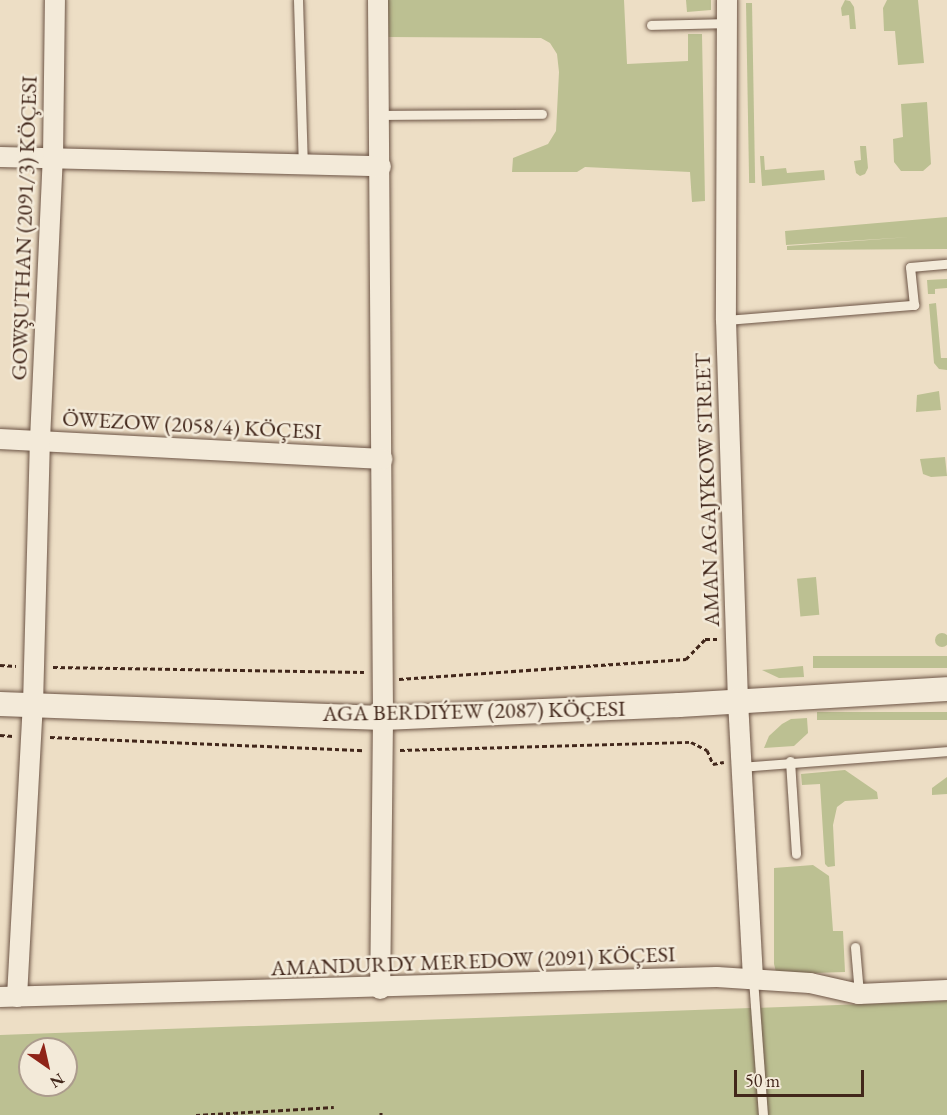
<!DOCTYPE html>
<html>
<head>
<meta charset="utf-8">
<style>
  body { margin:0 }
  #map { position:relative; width:947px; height:1115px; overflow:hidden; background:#eddec5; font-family:"EB Garamond",serif }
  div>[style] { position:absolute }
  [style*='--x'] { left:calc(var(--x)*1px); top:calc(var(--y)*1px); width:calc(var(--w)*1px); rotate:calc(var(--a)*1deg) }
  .green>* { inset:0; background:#bcc092; transform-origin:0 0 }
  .round { border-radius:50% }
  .path>* { height:3px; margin-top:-1.5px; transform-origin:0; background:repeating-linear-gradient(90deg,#42271b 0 4.5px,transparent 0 7.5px) }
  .roads { filter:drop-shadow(0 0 2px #6d5546) drop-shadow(0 0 2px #6d5546) }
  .service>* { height:9px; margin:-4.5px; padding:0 4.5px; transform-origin:4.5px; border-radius:4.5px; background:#f3ead9 }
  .minor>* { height:20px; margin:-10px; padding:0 10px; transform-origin:10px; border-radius:10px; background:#f3ead9 }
  .tertiary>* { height:24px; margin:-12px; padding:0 12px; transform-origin:12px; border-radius:12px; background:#f3ead9 }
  span { translate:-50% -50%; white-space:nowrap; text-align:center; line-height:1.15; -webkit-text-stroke:5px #f3ead9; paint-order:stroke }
  .street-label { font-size:22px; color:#42271b }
  .north { position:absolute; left:18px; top:1037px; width:60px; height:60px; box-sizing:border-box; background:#f3ead9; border:2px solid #ac9c8d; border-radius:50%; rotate:146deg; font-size:16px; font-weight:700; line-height:24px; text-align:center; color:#42271b }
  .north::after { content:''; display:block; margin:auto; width:21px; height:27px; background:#8f2418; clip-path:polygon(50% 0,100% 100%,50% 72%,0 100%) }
  .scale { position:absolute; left:734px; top:1070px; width:130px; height:27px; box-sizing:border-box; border:3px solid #42271b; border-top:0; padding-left:8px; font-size:18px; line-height:21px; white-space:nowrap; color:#42271b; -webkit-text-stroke:4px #f3ead9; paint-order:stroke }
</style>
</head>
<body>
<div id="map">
  <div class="green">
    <i style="clip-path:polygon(387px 0,624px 0,627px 64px,688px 61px,688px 34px,702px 34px,705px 201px,692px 202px,690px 172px,585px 167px,577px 172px,512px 172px,513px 158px,548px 144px,556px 131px,559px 72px,557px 54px,550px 43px,541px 38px,388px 37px)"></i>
    <i style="clip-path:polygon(686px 0,711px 0,711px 10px,687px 12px)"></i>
    <i style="clip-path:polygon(845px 0,850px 1px,854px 7px,856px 29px,850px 29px,849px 15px,842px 16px,841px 8px)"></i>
    <i style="clip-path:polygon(887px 0,918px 0,924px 63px,898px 65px,895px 31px,884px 31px,883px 8px)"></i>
    <i style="left:752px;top:3px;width:180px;height:6px;rotate:89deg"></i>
    <i style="clip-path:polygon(927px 102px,931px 164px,923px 171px,901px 171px,894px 162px,893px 139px,903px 137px,901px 104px)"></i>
    <i style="clip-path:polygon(860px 146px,866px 146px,868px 168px,865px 174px,860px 176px,856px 173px,854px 161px,861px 160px)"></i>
    <i style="clip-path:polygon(760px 156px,764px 156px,765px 170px,786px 168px,787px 173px,824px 170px,825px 180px,762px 186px)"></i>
    <i style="clip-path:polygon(947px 217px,947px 249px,787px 250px,787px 246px,910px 237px,786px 245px,785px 231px)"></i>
    <i style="clip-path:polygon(947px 279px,947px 288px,935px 289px,935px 294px,928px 294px,927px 280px)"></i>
    <i style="clip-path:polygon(936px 303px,941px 358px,947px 358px,947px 370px,939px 369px,934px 363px,929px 304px)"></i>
    <i style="clip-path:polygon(939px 391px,941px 410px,916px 412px,917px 395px)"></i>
    <i style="clip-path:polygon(945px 457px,947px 476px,931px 477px,923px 474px,920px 459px)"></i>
    <i style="left:816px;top:577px;width:38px;height:19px;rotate:85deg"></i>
    <i class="round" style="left:935px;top:633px;width:14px;height:14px"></i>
    <i style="left:947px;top:656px;width:12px;height:134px;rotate:90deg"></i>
    <i style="clip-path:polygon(803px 666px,804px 677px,779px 678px,762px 670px)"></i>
    <i style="left:947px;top:712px;width:8px;height:130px;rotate:90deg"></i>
    <i style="clip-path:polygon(807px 718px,808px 733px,794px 746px,764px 748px,769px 736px,782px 724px,791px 719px)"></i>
    <i style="clip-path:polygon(845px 770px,877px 792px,878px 799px,845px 801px,837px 807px,833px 825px,835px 866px,828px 867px,825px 864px,820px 784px,802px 785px,801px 774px)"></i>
    <i style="clip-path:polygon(947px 777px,947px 794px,932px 795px,932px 788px)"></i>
    <i style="clip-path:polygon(813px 865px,829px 876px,833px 931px,843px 931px,845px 972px,783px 974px,776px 972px,774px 964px,774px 868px)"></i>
    <i style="clip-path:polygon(evenodd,947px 1001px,947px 1115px,0 1115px,0 1035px,947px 1001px,30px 1049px,66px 1049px,66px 1085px,30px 1085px,30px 1049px)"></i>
  </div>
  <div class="path">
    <i style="--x:0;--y:665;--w:16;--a:4"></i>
    <i style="--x:53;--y:667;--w:311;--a:0.9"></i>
    <i style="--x:399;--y:679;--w:288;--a:-4"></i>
    <i style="--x:686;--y:659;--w:28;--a:-46"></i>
    <i style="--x:705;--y:639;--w:15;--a:0"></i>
    <i style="--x:0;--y:735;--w:13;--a:4"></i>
    <i style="--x:50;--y:737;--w:314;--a:2.4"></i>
    <i style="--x:400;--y:750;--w:291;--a:-1.6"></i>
    <i style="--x:691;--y:742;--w:18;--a:27"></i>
    <i style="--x:707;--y:750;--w:15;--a:67"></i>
    <i style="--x:713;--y:764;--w:11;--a:-10"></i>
    <i style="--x:381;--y:1112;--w:3;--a:90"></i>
    <i style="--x:196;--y:1115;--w:138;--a:-3.3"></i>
  </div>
  <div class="roads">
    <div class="service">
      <i style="--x:298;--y:0;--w:164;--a:88.3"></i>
      <i style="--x:651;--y:25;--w:75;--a:-1.5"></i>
      <i style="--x:380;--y:115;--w:162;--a:-0.4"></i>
      <i style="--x:726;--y:320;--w:189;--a:-4.6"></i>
      <i style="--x:914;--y:305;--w:38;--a:-96"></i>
      <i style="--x:910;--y:267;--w:37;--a:-5"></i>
      <i style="--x:790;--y:761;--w:93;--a:86.3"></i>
      <i style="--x:741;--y:767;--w:207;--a:-4.4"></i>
      <i style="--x:855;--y:947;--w:47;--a:85.1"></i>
      <i style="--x:753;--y:979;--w:136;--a:85.8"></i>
    </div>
    <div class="minor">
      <i style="--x:378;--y:0;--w:718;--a:89.6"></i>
      <i style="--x:383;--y:718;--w:271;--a:90.6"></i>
      <i style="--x:727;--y:0;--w:320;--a:90.2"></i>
      <i style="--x:726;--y:320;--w:381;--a:88.2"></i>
      <i style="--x:738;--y:701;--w:278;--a:86.9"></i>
      <i style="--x:0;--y:157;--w:381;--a:1.4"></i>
      <i style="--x:0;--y:439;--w:383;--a:3"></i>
      <i style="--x:0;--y:997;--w:717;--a:-1.6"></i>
      <i style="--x:717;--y:977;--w:93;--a:3.7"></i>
      <i style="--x:810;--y:983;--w:50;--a:12.7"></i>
      <i style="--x:859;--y:994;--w:88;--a:-2.6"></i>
      <i style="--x:17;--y:997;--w:292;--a:-86.9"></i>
      <i style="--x:33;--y:705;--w:265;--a:-88.5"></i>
      <i style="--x:40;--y:440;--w:281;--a:-87.4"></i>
      <i style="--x:53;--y:159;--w:159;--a:-89.3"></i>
    </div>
    <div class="tertiary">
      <i style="--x:0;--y:704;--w:383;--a:2.1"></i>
      <i style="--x:383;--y:718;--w:296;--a:-2.5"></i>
      <i style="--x:679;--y:705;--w:268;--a:-3.4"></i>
    </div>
  </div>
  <div class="street-label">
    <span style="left:24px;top:228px;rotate:-88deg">GOWŞUTHAN (2091/3) KÖÇESI</span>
    <span style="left:192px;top:425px;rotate:3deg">ÖWEZOW (2058/4) KÖÇESI</span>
    <span style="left:707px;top:490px;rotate:-92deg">AMAN AGAJYKOW STREET</span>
    <span style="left:474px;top:711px;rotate:-1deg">AGA BERDIÝEW (2087) KÖÇESI</span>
    <span style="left:473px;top:961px;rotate:-2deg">AMANDURDY MEREDOW (2091) KÖÇESI</span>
  </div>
  <div class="north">N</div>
  <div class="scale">50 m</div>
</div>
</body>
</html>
